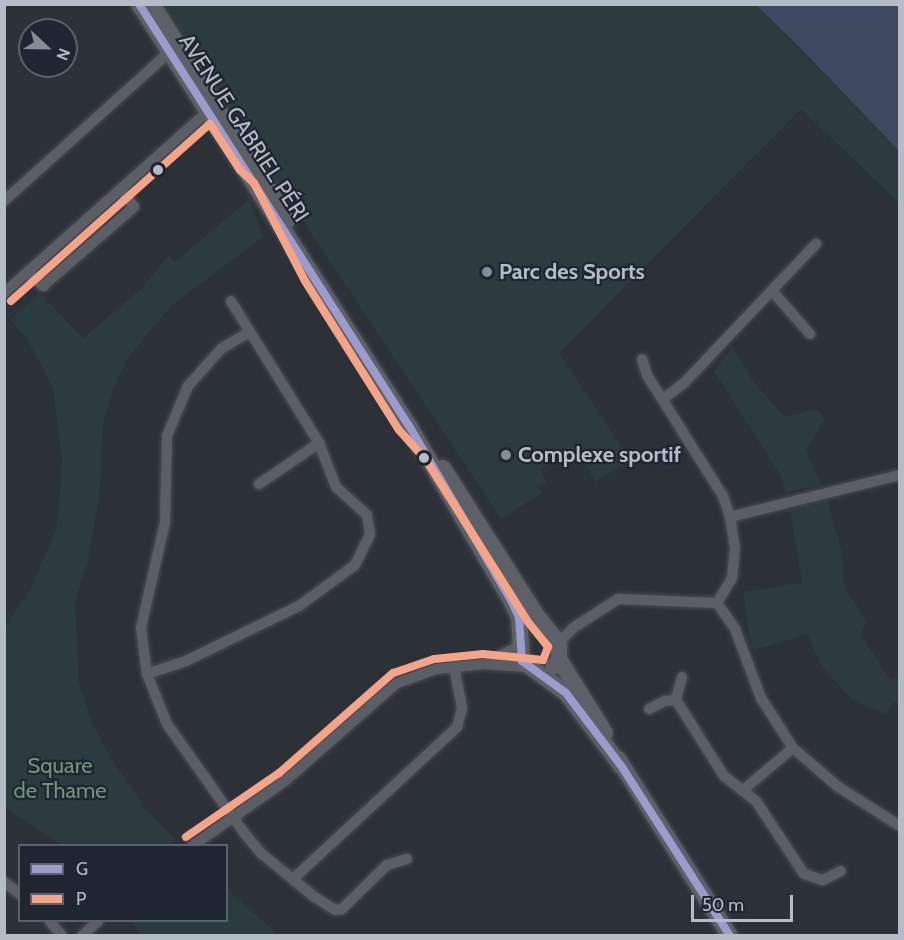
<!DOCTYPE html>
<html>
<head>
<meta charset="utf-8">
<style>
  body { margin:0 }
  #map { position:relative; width:904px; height:940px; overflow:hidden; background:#2c3037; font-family:Cabin,sans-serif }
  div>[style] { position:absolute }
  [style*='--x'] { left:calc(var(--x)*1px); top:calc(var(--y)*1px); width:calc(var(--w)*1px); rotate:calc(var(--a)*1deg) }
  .green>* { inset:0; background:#2c3b3d }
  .water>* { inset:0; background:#3c495e }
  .roads { filter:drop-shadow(0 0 2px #4a4c52) drop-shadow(0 0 2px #4a4c52) }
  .minor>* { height:10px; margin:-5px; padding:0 5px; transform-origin:5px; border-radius:5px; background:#5b5e65 }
  .primary>* { height:16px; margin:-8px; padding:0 8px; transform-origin:8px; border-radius:8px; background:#5d6167 }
  .bus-1>* { height:8px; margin:-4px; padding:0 4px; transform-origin:4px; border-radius:4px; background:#9b9bcd }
  .bus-2>* { height:8px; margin:-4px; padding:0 4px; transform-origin:4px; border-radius:4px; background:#f5a488 }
  .dots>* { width:16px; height:16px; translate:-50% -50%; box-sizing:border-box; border:3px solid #1f2631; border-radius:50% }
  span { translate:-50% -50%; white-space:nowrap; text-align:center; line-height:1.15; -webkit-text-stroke:4.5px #1f2631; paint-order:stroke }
  .street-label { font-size:22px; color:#b6bcc7 }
  .poi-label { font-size:22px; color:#b6bcc7; font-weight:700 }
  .left { translate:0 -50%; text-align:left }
  .park-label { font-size:22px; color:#70957a }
  .frame { position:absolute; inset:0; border:6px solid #b6bcc7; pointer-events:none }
  .legend { position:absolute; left:18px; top:844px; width:210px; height:78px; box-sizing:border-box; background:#1f2631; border:2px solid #5b626d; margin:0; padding:8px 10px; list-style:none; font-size:18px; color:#b6bcc7 }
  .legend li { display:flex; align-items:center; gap:12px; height:30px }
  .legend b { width:30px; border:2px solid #5b626d }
  .north { position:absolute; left:18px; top:18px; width:60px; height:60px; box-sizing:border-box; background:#1f2631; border:2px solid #5b626d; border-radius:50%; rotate:112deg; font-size:16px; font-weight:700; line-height:24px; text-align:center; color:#b6bcc7 }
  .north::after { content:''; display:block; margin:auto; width:21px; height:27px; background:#868b95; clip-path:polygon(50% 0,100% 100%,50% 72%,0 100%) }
  .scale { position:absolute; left:691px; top:895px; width:102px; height:27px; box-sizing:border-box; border:3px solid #b6bcc7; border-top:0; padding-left:8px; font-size:18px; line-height:21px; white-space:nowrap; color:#b6bcc7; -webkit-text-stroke:4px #1f2631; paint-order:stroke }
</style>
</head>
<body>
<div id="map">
  <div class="green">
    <i style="clip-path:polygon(165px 5px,756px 5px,899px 151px,899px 203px,801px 109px,559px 353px,630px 460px,596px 482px,576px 451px,558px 462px,556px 459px,540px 470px,547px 482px,538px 487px,542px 493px,501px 519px,283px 191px)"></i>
    <i style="clip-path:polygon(250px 198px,263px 237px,172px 305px,127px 359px,113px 390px,103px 424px,100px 491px,88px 561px,75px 601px,79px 682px,92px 723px,110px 757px,149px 813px,176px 840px,169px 846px,61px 845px,5px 807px,5px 627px,28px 593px,57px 528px,62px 461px,53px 388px,27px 339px,10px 320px,39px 292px,83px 338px,141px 289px,169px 255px,175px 262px)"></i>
    <i style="clip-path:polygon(732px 346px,753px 381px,785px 417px,817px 409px,825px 419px,806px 450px,821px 484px,785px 493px,782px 478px,714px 371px)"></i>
    <i style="clip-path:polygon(827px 499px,842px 552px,844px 585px,866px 621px,861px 634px,890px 680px,899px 678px,899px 705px,893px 702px,886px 714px,851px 699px,823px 668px,807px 634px,752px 651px,743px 592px,802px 583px,790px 510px)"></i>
    <i style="clip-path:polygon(227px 889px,278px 935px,141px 935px,131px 921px,226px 920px)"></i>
  </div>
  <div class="water">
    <i style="clip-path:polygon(756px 5px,899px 5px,899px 151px,801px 49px)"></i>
  </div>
  <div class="roads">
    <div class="minor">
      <i style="--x:4;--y:201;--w:229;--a:-42"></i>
      <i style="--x:28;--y:272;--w:21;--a:43"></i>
      <i style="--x:43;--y:286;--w:121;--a:-41"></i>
      <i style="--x:134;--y:207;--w:22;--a:-126"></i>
      <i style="--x:773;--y:292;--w:56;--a:48.6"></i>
      <i style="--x:4;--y:293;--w:272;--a:-41.7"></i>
      <i style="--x:249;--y:332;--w:33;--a:149"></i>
      <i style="--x:221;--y:349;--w:50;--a:131.7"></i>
      <i style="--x:188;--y:386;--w:54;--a:112.8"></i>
      <i style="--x:167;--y:436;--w:86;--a:91.3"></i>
      <i style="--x:165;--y:522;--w:109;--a:102.8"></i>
      <i style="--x:141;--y:628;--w:46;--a:82.6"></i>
      <i style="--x:147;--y:674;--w:54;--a:68.2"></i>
      <i style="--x:167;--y:724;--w:135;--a:54.7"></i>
      <i style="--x:245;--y:834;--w:26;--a:50"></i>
      <i style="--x:262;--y:854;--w:66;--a:39.5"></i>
      <i style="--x:313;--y:896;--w:26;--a:32"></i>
      <i style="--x:335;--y:910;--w:7;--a:-8"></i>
      <i style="--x:342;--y:909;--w:63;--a:-44.4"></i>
      <i style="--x:387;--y:865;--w:21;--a:-17"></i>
      <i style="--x:642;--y:359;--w:17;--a:73"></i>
      <i style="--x:647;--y:375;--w:143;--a:57.9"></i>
      <i style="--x:723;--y:496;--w:22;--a:72"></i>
      <i style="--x:730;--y:517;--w:32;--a:81"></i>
      <i style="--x:735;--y:549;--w:29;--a:96"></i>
      <i style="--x:732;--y:578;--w:29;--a:121"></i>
      <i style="--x:663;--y:399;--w:26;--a:-37"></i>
      <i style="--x:684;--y:383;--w:192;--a:-46.5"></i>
      <i style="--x:259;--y:484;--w:73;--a:-34.3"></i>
      <i style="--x:730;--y:517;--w:175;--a:-13.9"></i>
      <i style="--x:559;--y:643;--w:21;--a:-47"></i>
      <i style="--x:573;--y:628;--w:54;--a:-32.8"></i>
      <i style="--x:618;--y:599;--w:99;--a:2.3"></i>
      <i style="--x:717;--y:603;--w:32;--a:55"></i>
      <i style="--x:735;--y:629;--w:74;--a:69.4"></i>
      <i style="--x:761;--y:698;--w:59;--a:57.4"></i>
      <i style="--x:793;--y:748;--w:58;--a:40.8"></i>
      <i style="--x:837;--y:786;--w:75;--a:32.4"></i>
      <i style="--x:486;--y:663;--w:38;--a:-27"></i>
      <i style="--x:147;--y:674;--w:41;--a:-18.4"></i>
      <i style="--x:186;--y:661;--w:126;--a:-26"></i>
      <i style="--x:299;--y:606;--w:69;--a:-36.2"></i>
      <i style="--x:355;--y:565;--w:34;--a:-64"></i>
      <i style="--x:370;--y:534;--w:19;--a:-99"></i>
      <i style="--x:367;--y:515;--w:42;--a:-137.9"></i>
      <i style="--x:336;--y:487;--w:47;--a:-111.1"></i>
      <i style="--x:319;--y:443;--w:167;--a:-121.8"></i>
      <i style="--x:682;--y:677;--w:24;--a:105"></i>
      <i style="--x:676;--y:700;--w:90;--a:57.7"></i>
      <i style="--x:724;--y:776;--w:41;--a:38"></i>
      <i style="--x:756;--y:801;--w:87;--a:56.7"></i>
      <i style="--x:804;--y:874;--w:20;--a:18"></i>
      <i style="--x:823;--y:880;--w:20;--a:-27"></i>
      <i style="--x:649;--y:709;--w:18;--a:-27"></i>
      <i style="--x:665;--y:701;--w:11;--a:-5"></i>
      <i style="--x:743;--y:790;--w:65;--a:-40"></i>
      <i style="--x:192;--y:846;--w:113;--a:-35"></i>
      <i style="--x:285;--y:781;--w:149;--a:-41.2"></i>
      <i style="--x:397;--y:683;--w:41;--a:-19.7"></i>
      <i style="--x:436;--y:669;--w:48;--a:-5.9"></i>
      <i style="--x:484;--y:664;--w:42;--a:4.1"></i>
      <i style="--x:293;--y:879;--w:224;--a:-42.8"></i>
      <i style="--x:457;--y:727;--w:20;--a:-75"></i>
      <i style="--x:462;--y:708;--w:42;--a:-101"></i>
      <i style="--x:4;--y:882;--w:20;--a:37"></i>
      <i style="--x:49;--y:920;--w:21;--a:51"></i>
      <i style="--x:82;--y:936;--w:23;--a:-43"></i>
    </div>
    <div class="primary">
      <i style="--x:139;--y:4;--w:499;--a:57.4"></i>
      <i style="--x:408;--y:424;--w:204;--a:59.7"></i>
      <i style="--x:511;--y:600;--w:19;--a:65"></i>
      <i style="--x:519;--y:617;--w:44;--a:86.1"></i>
      <i style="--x:522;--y:661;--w:54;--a:36"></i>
      <i style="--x:566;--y:693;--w:93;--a:52.9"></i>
      <i style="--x:152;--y:4;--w:255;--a:57.8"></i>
      <i style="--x:443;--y:468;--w:175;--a:57.6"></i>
      <i style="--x:537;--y:616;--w:35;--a:51"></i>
      <i style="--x:559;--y:643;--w:16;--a:90"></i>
      <i style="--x:559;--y:659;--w:9;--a:126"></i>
      <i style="--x:559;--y:659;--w:87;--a:58.1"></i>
      <i style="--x:618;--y:759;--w:209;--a:57.7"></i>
    </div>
  </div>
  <div class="bus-1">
    <i style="--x:139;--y:4;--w:499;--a:57.4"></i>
    <i style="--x:408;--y:424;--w:204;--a:59.7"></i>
    <i style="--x:511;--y:600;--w:19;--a:65"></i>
    <i style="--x:519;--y:617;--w:44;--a:86.1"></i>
    <i style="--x:522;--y:661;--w:54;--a:36"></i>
    <i style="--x:566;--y:693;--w:93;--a:52.9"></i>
    <i style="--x:622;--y:767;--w:201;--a:57.4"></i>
  </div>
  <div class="bus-2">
    <i style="--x:11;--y:301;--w:266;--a:-41.7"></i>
    <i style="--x:210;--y:124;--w:55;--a:56.9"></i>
    <i style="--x:240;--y:170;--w:19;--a:43"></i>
    <i style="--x:254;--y:183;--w:110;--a:62.5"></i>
    <i style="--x:305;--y:281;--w:176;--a:57.8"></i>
    <i style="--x:399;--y:430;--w:40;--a:48"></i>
    <i style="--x:426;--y:460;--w:191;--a:57.8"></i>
    <i style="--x:528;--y:622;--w:32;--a:51"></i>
    <i style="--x:548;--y:647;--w:14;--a:111"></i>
    <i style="--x:543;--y:660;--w:60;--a:-174.3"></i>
    <i style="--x:483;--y:654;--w:49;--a:174.2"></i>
    <i style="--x:434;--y:659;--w:43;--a:161.1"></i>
    <i style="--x:393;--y:673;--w:152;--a:138.7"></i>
    <i style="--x:279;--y:773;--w:113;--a:145.5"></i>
  </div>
  <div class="dots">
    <i style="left:158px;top:170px;background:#b6bcc7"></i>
    <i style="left:487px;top:272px;background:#868b95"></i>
    <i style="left:506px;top:455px;background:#868b95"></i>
    <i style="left:424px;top:458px;background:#b6bcc7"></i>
  </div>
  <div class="street-label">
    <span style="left:244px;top:128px;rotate:57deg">AVENUE GABRIEL PÉRI</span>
  </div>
  <div class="poi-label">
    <span class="left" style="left:499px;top:272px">Parc des Sports</span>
    <span class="left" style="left:518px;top:455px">Complexe sportif</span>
  </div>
  <div class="park-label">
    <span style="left:60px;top:778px">Square<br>de Thame</span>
  </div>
  <div class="frame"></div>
  <ul class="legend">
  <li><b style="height:8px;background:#9b9bcd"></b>G</li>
  <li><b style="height:8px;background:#f5a488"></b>P</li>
  </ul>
  <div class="north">N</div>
  <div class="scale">50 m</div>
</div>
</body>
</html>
